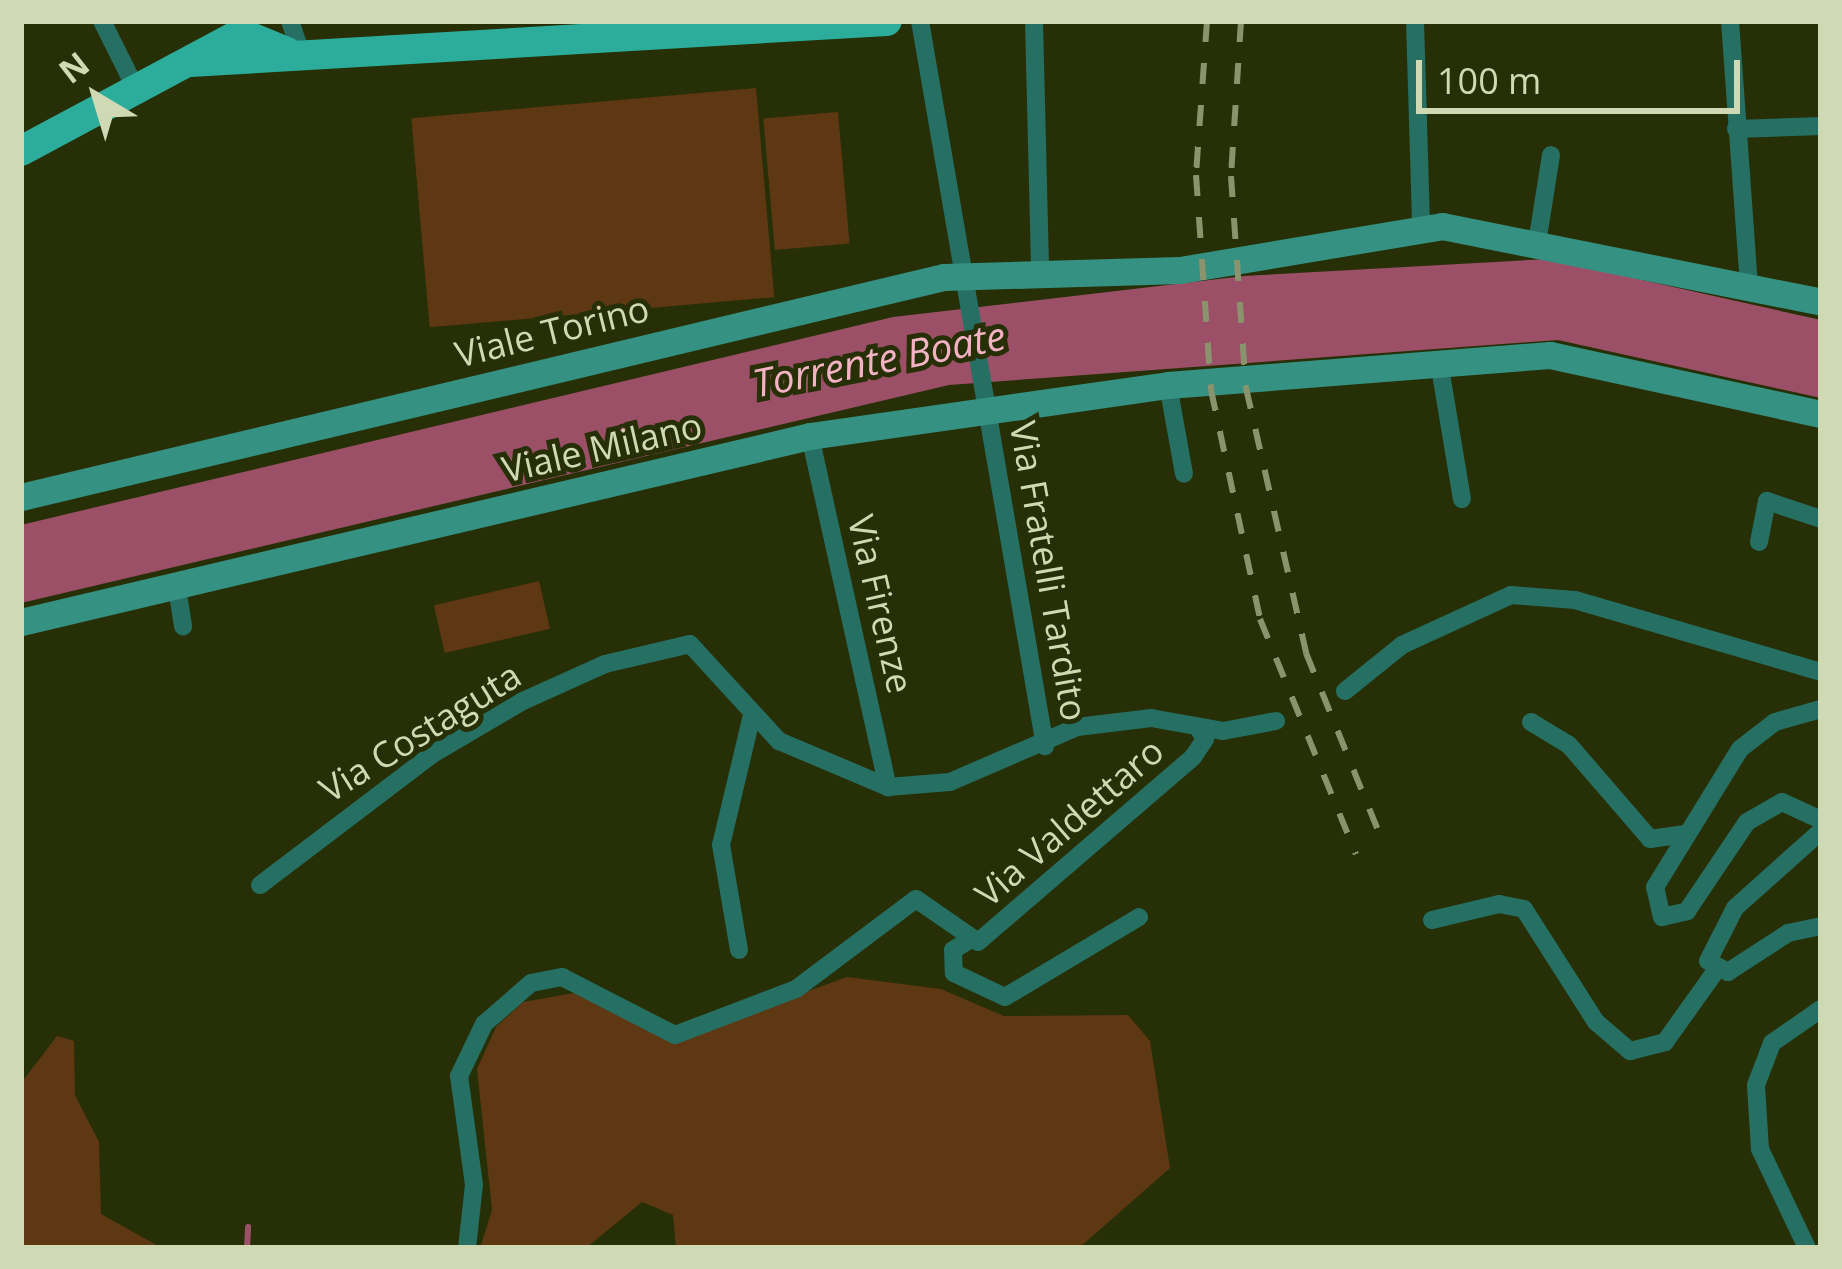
<!DOCTYPE html>
<html>
<head>
<meta charset="utf-8">
<style>
  body { margin:0 }
  #map { position:relative; width:1842px; height:1269px; overflow:hidden; background:#262f06; font-family:"Open Sans",sans-serif }
  div>[style] { position:absolute }
  [style*='--x'] { left:calc(var(--x)*1px); top:calc(var(--y)*1px); width:calc(var(--w)*1px); rotate:calc(var(--a)*1deg) }
  .green>* { inset:0; background:#5e3713; transform-origin:0 0 }
  .water>* { inset:0; background:#9c5068 }
  .stream>* { height:6px; margin:-3px; padding:0 3px; transform-origin:3px; border-radius:3px; background:#9c5068 }
  .street>* { height:18px; margin:-9px; padding:0 9px; transform-origin:9px; border-radius:9px; background:#266f63 }
  .secondary>* { height:27px; margin:-13.5px; padding:0 13.5px; transform-origin:13.5px; border-radius:13.5px; background:#359182 }
  .primary>* { height:30px; margin:-15px; padding:0 15px; transform-origin:15px; border-radius:15px; background:#2cad9b }
  .rail>* { height:6px; margin-top:-3px; transform-origin:0; background:repeating-linear-gradient(90deg,#89936c 0 21px,transparent 0 42px) }
  span { translate:-50% -50%; white-space:nowrap; text-align:center; line-height:1.15; -webkit-text-stroke:10px #262f06; paint-order:stroke }
  .street-label { font-size:36px; color:#cfdab4 }
  .water-label { font-size:39px; color:#f4b2c4; font-style:italic }
  .frame { position:absolute; inset:0; border:24px solid #cfdab4; pointer-events:none }
  .north { position:absolute; left:36px; top:36px; width:120px; height:120px; -webkit-text-stroke:9px #262f06; paint-order:stroke; rotate:322deg; font-size:33px; font-weight:700; line-height:48px; text-align:center; color:#cfdab4 }
  .north::after { content:''; display:block; margin:auto; width:42px; height:54px; background:#cfdab4; clip-path:polygon(50% 0,100% 100%,50% 72%,0 100%) }
  .scale { position:absolute; left:1416px; top:60px; width:324px; height:54px; box-sizing:border-box; border:6px solid #cfdab4; border-top:0; padding-left:15px; font-size:36px; line-height:42px; white-space:nowrap; color:#cfdab4; -webkit-text-stroke:9px #262f06; paint-order:stroke }
</style>
</head>
<body>
<div id="map">
  <div class="green">
    <i style="left:756px;top:88px;width:210px;height:346px;rotate:85deg"></i>
    <i style="left:838px;top:112px;width:132px;height:75px;rotate:85deg"></i>
    <i style="left:539px;top:581px;width:49px;height:108px;rotate:77deg"></i>
    <i style="clip-path:polygon(847px 977px,941px 989px,1004px 1016px,1128px 1015px,1150px 1041px,1170px 1168px,1079px 1248px,676px 1248px,673px 1215px,642px 1202px,586px 1248px,480px 1248px,492px 1210px,477px 1069px,496px 1027px,523px 1002px,574px 993px,671px 1041px)"></i>
    <i style="clip-path:polygon(57px 1036px,74px 1041px,75px 1095px,99px 1142px,101px 1214px,162px 1248px,21px 1248px,21px 1083px)"></i>
  </div>
  <div class="water">
    <i style="clip-path:polygon(1548px 259px,1821px 320px,1821px 398px,1558px 340px,949px 385px,21px 603px,21px 525px,893px 317px,1244px 276px)"></i>
  </div>
  <div class="stream">
    <i style="--x:247;--y:1248;--w:21;--a:-87"></i>
  </div>
  <div class="street">
    <i style="--x:102;--y:21;--w:74;--a:63.4"></i>
    <i style="--x:290;--y:21;--w:36;--a:71"></i>
    <i style="--x:920;--y:21;--w:736;--a:80.22"></i>
    <i style="--x:1034;--y:21;--w:248;--a:88.6"></i>
    <i style="--x:1415;--y:21;--w:207;--a:88.3"></i>
    <i style="--x:1730;--y:21;--w:266;--a:85.9"></i>
    <i style="--x:1736;--y:129;--w:85;--a:-2"></i>
    <i style="--x:1538;--y:237;--w:83;--a:-81"></i>
    <i style="--x:1439;--y:362;--w:139;--a:80.5"></i>
    <i style="--x:1168;--y:385;--w:90;--a:79.8"></i>
    <i style="--x:810;--y:436;--w:360;--a:77.5"></i>
    <i style="--x:1759;--y:542;--w:42;--a:-79"></i>
    <i style="--x:1767;--y:501;--w:57;--a:18.4"></i>
    <i style="--x:177;--y:588;--w:39;--a:81"></i>
    <i style="--x:1345;--y:691;--w:73;--a:-38.9"></i>
    <i style="--x:1402;--y:645;--w:120;--a:-24.6"></i>
    <i style="--x:1511;--y:595;--w:64;--a:4.5"></i>
    <i style="--x:1575;--y:600;--w:256;--a:16.3"></i>
    <i style="--x:1821;--y:709;--w:48;--a:164.2"></i>
    <i style="--x:1775;--y:722;--w:44;--a:142.4"></i>
    <i style="--x:1740;--y:749;--w:162;--a:121.6"></i>
    <i style="--x:1655;--y:887;--w:31;--a:77"></i>
    <i style="--x:1662;--y:917;--w:26;--a:-13"></i>
    <i style="--x:1687;--y:911;--w:107;--a:-56"></i>
    <i style="--x:1747;--y:822;--w:40;--a:-29.7"></i>
    <i style="--x:1782;--y:802;--w:43;--a:24.8"></i>
    <i style="--x:1531;--y:722;--w:44;--a:31.2"></i>
    <i style="--x:1569;--y:745;--w:124;--a:49.2"></i>
    <i style="--x:1650;--y:839;--w:34;--a:-8"></i>
    <i style="--x:1821;--y:831;--w:115;--a:138.2"></i>
    <i style="--x:1735;--y:908;--w:59;--a:117"></i>
    <i style="--x:1708;--y:961;--w:23;--a:29"></i>
    <i style="--x:1728;--y:972;--w:72;--a:-33"></i>
    <i style="--x:1788;--y:933;--w:34;--a:-12"></i>
    <i style="--x:260;--y:885;--w:215;--a:-37.2"></i>
    <i style="--x:431;--y:755;--w:107;--a:-30.4"></i>
    <i style="--x:523;--y:701;--w:90;--a:-24.3"></i>
    <i style="--x:605;--y:664;--w:87;--a:-13.2"></i>
    <i style="--x:690;--y:644;--w:132;--a:47.5"></i>
    <i style="--x:779;--y:741;--w:118;--a:22.9"></i>
    <i style="--x:888;--y:787;--w:62;--a:-4.6"></i>
    <i style="--x:950;--y:782;--w:138;--a:-23.4"></i>
    <i style="--x:1077;--y:727;--w:75;--a:-6.9"></i>
    <i style="--x:1151;--y:718;--w:73;--a:10.2"></i>
    <i style="--x:1223;--y:731;--w:54;--a:-10.7"></i>
    <i style="--x:1432;--y:920;--w:69;--a:-13.4"></i>
    <i style="--x:1499;--y:904;--w:25;--a:11"></i>
    <i style="--x:1524;--y:909;--w:134;--a:57.5"></i>
    <i style="--x:1596;--y:1022;--w:45;--a:40.5"></i>
    <i style="--x:1630;--y:1051;--w:36;--a:-14"></i>
    <i style="--x:1665;--y:1042;--w:90;--a:-54.5"></i>
    <i style="--x:966;--y:942;--w:15;--a:148"></i>
    <i style="--x:953;--y:950;--w:23;--a:88"></i>
    <i style="--x:954;--y:973;--w:56;--a:25.2"></i>
    <i style="--x:1005;--y:997;--w:156;--a:-30.8"></i>
    <i style="--x:739;--y:950;--w:107;--a:-99.7"></i>
    <i style="--x:721;--y:845;--w:130;--a:-76.6"></i>
    <i style="--x:467;--y:1248;--w:63;--a:-83.7"></i>
    <i style="--x:474;--y:1185;--w:110;--a:-97.8"></i>
    <i style="--x:459;--y:1076;--w:58;--a:-64.3"></i>
    <i style="--x:484;--y:1024;--w:62;--a:-41.1"></i>
    <i style="--x:531;--y:983;--w:32;--a:-11"></i>
    <i style="--x:562;--y:977;--w:127;--a:27.2"></i>
    <i style="--x:675;--y:1035;--w:129;--a:-20.8"></i>
    <i style="--x:796;--y:989;--w:150;--a:-36.9"></i>
    <i style="--x:916;--y:899;--w:75;--a:34.7"></i>
    <i style="--x:978;--y:942;--w:284;--a:-40.7"></i>
    <i style="--x:1193;--y:757;--w:22;--a:-56"></i>
    <i style="--x:1205;--y:739;--w:15;--a:-122"></i>
    <i style="--x:1807;--y:1248;--w:110;--a:-115.4"></i>
    <i style="--x:1760;--y:1149;--w:64;--a:-93.6"></i>
    <i style="--x:1756;--y:1085;--w:45;--a:-69.1"></i>
    <i style="--x:1772;--y:1043;--w:60;--a:-34.8"></i>
  </div>
  <div class="secondary">
    <i style="--x:21;--y:497;--w:949;--a:-13.41"></i>
    <i style="--x:944;--y:277;--w:236;--a:-1.7"></i>
    <i style="--x:1180;--y:270;--w:266;--a:-9.5"></i>
    <i style="--x:1442;--y:226;--w:387;--a:11.3"></i>
    <i style="--x:21;--y:622;--w:811;--a:-13.26"></i>
    <i style="--x:810;--y:436;--w:362;--a:-8.1"></i>
    <i style="--x:1168;--y:385;--w:383;--a:-4.5"></i>
    <i style="--x:1550;--y:355;--w:277;--a:12.3"></i>
  </div>
  <div class="primary">
    <i style="--x:190;--y:62;--w:698;--a:-3.37"></i>
    <i style="--x:21;--y:151;--w:250;--a:-28.2"></i>
    <i style="--x:241;--y:33;--w:50;--a:22.4"></i>
  </div>
  <div class="rail">
    <i style="--x:1207;--y:21;--w:154;--a:94.1"></i>
    <i style="--x:1196;--y:175;--w:216;--a:86"></i>
    <i style="--x:1211;--y:390;--w:234;--a:77.9"></i>
    <i style="--x:1260;--y:619;--w:254;--a:67.8"></i>
    <i style="--x:1241;--y:21;--w:155;--a:93.7"></i>
    <i style="--x:1231;--y:176;--w:213;--a:86"></i>
    <i style="--x:1246;--y:388;--w:272;--a:77.2"></i>
    <i style="--x:1306;--y:653;--w:205;--a:67.9"></i>
  </div>
  <div class="street-label">
    <span style="left:552px;top:331px;rotate:-14deg">Viale Torino</span>
    <span style="left:602px;top:447px;rotate:-13deg">Viale Milano</span>
    <span style="left:1049px;top:571px;rotate:80deg">Via Fratelli Tardito</span>
    <span style="left:881px;top:604px;rotate:77deg">Via Firenze</span>
    <span style="left:420px;top:732px;rotate:-32deg">Via Costaguta</span>
    <span style="left:1069px;top:822px;rotate:-41deg">Via Valdettaro</span>
  </div>
  <div class="water-label">
    <span style="left:879px;top:359px;rotate:-11deg">Torrente Boate</span>
  </div>
  <div class="frame"></div>
  <div class="north">N</div>
  <div class="scale">100 m</div>
</div>
</body>
</html>
